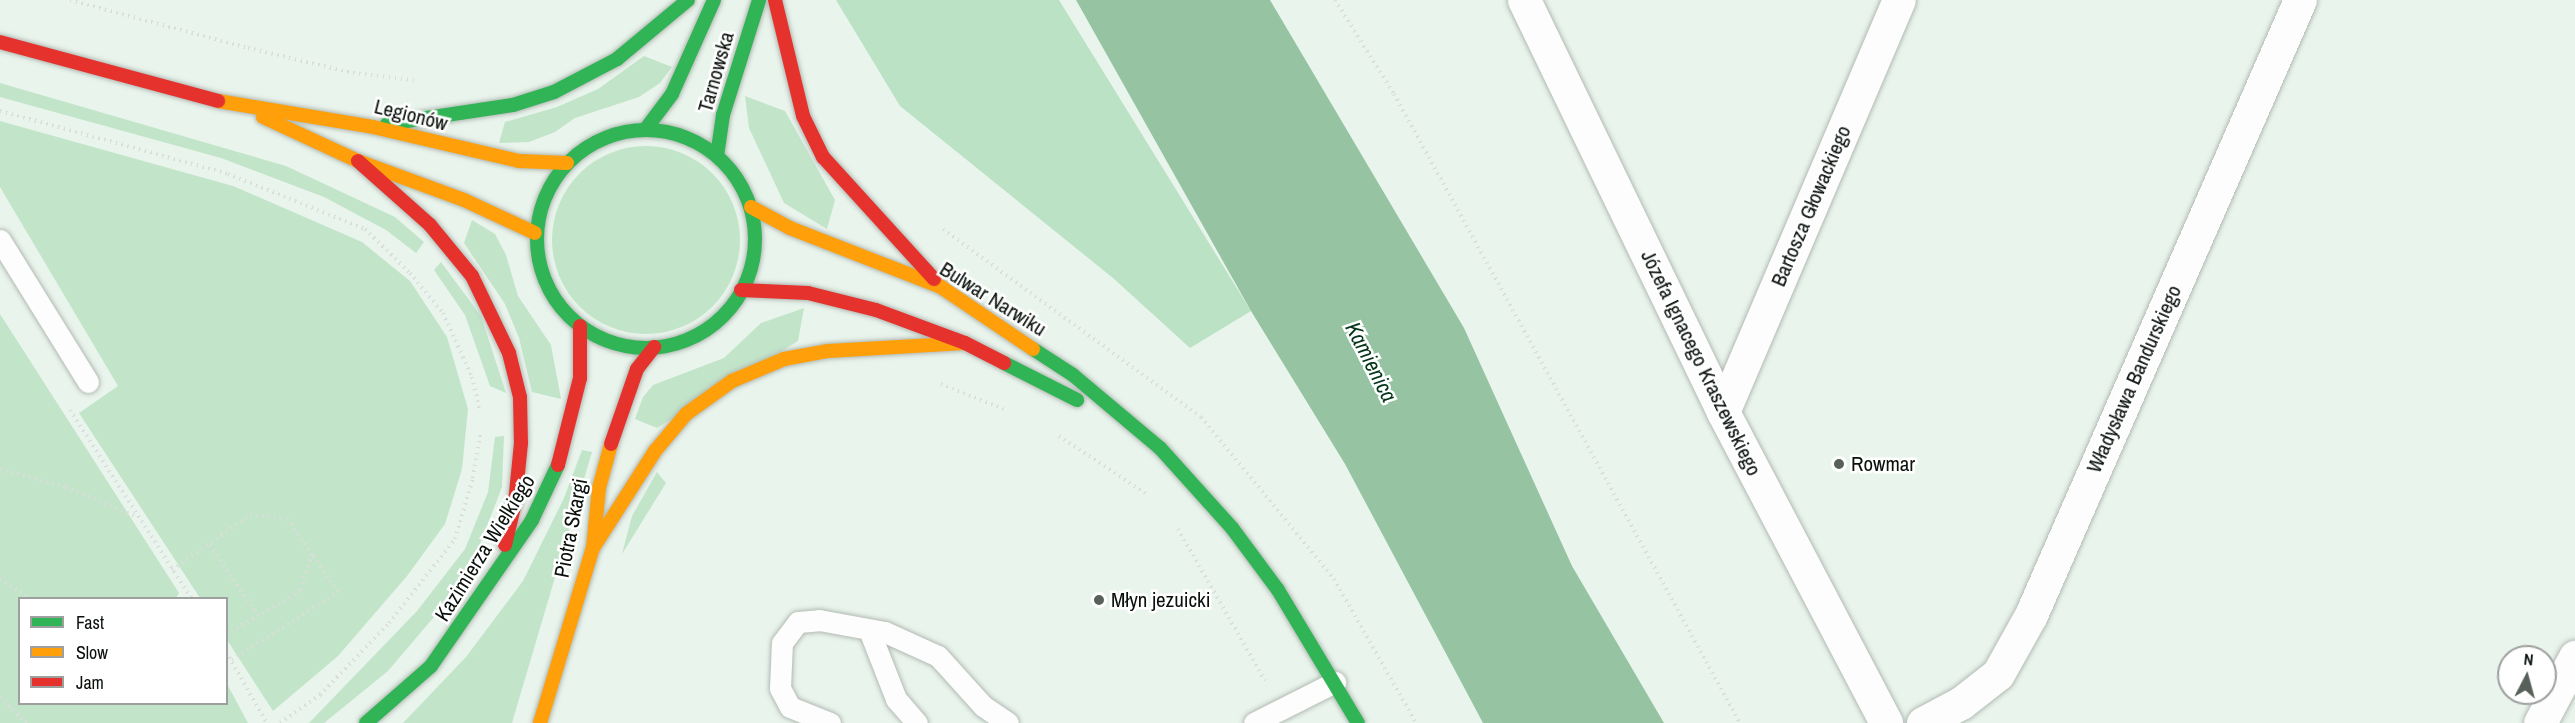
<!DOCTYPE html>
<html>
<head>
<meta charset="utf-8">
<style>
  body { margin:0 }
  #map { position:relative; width:2575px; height:723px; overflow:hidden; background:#e9f4ec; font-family:"Archivo Narrow",sans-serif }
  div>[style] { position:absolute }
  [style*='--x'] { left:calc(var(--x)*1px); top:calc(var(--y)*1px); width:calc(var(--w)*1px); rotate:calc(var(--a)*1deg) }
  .green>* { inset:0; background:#c2e5ca }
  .round { border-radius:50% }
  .forest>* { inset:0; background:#bbe2c4 }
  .water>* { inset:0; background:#96c4a2 }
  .path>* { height:4px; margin-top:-2px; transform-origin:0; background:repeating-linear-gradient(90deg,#dadddb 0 1.5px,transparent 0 6px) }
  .roads { filter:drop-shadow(0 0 2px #b2bab4) drop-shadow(0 0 2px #b2bab4) }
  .lane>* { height:21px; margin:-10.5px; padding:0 10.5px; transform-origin:10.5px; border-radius:10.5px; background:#fcfdfc }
  .street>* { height:33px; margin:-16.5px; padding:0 16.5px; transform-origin:16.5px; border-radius:16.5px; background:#fcfdfc }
  .fast>* { height:14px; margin:-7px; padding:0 7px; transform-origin:7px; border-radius:7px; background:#30b455 }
  .fast>.ring { margin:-7px; padding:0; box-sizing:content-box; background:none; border:14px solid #30b455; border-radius:50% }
  .slow>* { height:14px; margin:-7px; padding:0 7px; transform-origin:7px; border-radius:7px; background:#ff9f0a }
  .jam>* { height:14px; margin:-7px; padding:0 7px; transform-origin:7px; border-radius:7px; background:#e5322d }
  .dots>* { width:16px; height:16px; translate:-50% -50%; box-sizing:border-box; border:3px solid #fff; border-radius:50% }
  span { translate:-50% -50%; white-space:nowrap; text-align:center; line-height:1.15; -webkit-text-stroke:5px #fff; paint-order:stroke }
  .street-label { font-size:21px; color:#0a110c }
  .poi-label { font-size:21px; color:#0a110c }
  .left { translate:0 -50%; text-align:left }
  .water-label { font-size:22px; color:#043518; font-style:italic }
  .legend { position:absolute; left:18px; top:597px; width:210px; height:108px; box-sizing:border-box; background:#fff; border:2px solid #9da09e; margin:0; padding:8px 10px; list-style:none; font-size:18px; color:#0a110c }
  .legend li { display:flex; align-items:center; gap:12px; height:30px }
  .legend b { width:30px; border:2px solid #9da09e }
  .north { position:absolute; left:2497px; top:645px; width:60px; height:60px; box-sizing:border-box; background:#fff; border:2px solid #9da09e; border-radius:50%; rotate:6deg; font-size:16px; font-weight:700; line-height:24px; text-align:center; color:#0a110c }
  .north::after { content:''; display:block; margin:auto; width:21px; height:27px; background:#58605a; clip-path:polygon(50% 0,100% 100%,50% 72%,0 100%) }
</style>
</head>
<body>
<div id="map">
  <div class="green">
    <i style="clip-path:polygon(644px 56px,672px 67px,660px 83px,639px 97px,575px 118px,555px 132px,529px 142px,499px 143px,505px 122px,557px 107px,598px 89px)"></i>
    <i style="clip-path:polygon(0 83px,286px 166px,395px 217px,424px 242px,416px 253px,386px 230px,324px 197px,221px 158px,0 97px)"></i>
    <i style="clip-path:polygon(745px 96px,785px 111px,835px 200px,827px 229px,784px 203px,749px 128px)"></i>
    <i style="clip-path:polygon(0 121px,233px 186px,362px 242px,410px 281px,447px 337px,468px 409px,462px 469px,445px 524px,407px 576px,338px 656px,273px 711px,227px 640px,226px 598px,200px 598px,79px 413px,118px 386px,0 187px)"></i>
    <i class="round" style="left:552px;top:146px;width:188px;height:188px"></i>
    <i style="clip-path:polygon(472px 220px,495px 234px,506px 255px,518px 296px,551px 345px,561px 399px,532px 392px,519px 338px,505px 304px,464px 243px)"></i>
    <i style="clip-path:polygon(441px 262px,481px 316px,506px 393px,490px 386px,465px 315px,434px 270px)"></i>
    <i style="clip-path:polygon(804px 308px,798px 341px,657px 428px,635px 419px,643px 397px,653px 385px,724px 358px,761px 323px)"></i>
    <i style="clip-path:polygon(0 314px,179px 593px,176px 598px,20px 598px,20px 704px,226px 704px,227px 684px,248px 723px,0 723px)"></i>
    <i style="clip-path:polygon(504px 436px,502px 487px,467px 578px,388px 671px,324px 723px,309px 723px,417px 611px,465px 549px,488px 492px,495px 437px)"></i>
    <i style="clip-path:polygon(582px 450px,592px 452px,512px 723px,403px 723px,466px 657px,523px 581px,564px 498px)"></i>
    <i style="clip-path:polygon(657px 472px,666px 483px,622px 554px,632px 516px)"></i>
  </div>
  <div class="forest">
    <i style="clip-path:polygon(836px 0,1059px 0,1251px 311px,1190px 348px,1113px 278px,900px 106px)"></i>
  </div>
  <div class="water">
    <i style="clip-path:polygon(1076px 0,1270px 0,1464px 328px,1572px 566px,1664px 723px,1483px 723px,1345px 464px,1251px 311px)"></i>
  </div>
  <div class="path">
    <i style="--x:70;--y:0;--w:184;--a:15.1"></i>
    <i style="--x:248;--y:48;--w:108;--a:13.4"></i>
    <i style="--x:353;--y:73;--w:61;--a:6.5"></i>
    <i style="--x:1335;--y:0;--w:111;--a:57.9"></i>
    <i style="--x:1394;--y:94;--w:718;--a:61.19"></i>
    <i style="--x:0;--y:111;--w:237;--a:15.4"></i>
    <i style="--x:228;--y:174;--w:148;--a:21.9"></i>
    <i style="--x:365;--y:229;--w:63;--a:44.4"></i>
    <i style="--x:410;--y:273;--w:52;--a:50.5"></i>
    <i style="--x:443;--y:313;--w:70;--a:65.6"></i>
    <i style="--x:472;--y:377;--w:36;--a:77"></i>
    <i style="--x:943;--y:229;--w:319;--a:36.1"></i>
    <i style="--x:1201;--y:417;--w:210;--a:50.6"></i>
    <i style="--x:1334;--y:579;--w:166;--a:60.3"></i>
    <i style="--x:941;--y:384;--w:70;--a:21.8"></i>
    <i style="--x:70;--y:410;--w:224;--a:57.2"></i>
    <i style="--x:1059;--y:436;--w:107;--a:33.5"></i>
    <i style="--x:0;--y:469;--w:68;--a:15.3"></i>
    <i style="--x:66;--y:487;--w:75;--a:22.8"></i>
    <i style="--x:1178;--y:529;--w:175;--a:60.2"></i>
    <i style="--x:210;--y:545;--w:85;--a:55.6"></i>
    <i style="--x:172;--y:570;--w:95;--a:-35.2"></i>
    <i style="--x:250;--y:515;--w:37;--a:6"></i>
    <i style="--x:287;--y:519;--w:43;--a:54.5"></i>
    <i style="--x:312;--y:554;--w:39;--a:108"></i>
    <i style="--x:300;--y:591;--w:86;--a:149.3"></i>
    <i style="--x:0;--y:579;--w:36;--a:32"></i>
    <i style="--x:226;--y:652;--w:82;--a:60"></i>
    <i style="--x:232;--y:660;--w:126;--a:-32.7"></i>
    <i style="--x:338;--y:592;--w:45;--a:-124"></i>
    <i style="--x:0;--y:697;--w:37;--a:45"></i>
    <i style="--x:280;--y:723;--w:49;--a:-35"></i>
    <i style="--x:320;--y:695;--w:100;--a:-46.2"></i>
    <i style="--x:389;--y:623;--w:107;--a:-51.8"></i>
    <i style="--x:455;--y:539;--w:64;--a:-73.6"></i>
    <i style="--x:473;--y:478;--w:45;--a:-81"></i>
  </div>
  <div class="roads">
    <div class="lane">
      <i style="--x:0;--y:240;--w:167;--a:58.2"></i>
      <i style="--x:869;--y:630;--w:74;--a:68.6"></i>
      <i style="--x:896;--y:699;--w:32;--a:49"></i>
      <i style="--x:830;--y:723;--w:43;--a:-158.2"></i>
      <i style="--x:790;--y:707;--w:21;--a:-118"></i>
      <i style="--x:780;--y:688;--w:45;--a:-87.5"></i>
      <i style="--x:782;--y:643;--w:26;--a:-53"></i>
      <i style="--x:798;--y:622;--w:21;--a:-5"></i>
      <i style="--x:819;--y:620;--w:67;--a:10.3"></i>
      <i style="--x:885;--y:632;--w:58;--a:24.4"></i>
      <i style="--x:938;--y:656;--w:67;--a:48"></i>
      <i style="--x:983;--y:706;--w:30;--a:34"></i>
      <i style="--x:1254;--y:723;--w:91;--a:-26.8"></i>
    </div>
    <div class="street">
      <i style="--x:1524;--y:0;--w:458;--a:64.2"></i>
      <i style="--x:1723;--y:412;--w:351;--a:62.3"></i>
      <i style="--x:1723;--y:412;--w:448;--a:-66.9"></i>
      <i style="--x:1923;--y:723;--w:43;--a:-27.8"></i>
      <i style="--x:1961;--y:703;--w:47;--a:-38.1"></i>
      <i style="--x:1998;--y:674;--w:68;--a:-60.8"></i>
      <i style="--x:2031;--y:615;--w:671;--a:-66.38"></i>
      <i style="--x:2540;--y:723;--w:75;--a:-62.1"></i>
    </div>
    <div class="fast">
      <i style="--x:387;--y:124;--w:127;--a:-8.6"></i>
      <i style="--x:513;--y:105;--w:43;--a:-17.6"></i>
      <i style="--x:554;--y:92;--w:71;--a:-27.6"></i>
      <i style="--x:617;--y:59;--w:92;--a:-39.7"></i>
      <i style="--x:645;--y:130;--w:45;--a:-53.1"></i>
      <i style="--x:672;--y:94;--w:103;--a:-65.9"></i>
      <i class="ring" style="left:537px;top:130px;width:204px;height:204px"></i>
      <i style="--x:717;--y:156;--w:41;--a:-81.7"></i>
      <i style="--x:723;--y:115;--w:121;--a:-72.6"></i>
      <i style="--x:1033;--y:349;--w:48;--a:33"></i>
      <i style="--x:1073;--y:375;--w:114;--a:40"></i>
      <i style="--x:1160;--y:448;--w:108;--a:48"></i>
      <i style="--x:1232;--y:528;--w:77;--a:53.4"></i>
      <i style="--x:1278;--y:590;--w:155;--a:59"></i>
      <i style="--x:1004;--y:363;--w:82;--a:26.9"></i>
      <i style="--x:366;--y:723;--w:86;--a:-41.2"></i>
      <i style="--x:431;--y:666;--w:178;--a:-55.3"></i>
      <i style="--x:532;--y:520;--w:61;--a:-64.7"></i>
    </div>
    <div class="slow">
      <i style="--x:218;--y:101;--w:157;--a:9.5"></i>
      <i style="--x:373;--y:127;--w:150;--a:13.1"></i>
      <i style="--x:519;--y:161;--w:48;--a:2.4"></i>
      <i style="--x:263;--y:117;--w:105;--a:24.9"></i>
      <i style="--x:358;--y:161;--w:113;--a:20.2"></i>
      <i style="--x:464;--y:200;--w:78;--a:24.9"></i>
      <i style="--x:751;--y:207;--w:44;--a:28.3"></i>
      <i style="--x:790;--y:228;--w:162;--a:21.3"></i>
      <i style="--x:941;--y:287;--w:111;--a:34"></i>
      <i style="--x:593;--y:548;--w:115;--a:-57.4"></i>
      <i style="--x:655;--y:451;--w:48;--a:-50"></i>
      <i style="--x:686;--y:414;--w:57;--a:-35.7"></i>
      <i style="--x:732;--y:381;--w:56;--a:-22.9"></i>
      <i style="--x:784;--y:359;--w:45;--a:-10.3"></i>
      <i style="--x:828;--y:351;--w:137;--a:-3.3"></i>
      <i style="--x:540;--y:723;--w:183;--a:-73.2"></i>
      <i style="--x:593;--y:548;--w:60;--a:-84.3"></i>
      <i style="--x:599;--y:488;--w:46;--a:-74.7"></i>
    </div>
    <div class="jam">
      <i style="--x:775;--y:0;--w:119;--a:76.4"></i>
      <i style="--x:803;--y:116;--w:46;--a:64"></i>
      <i style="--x:823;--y:157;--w:165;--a:47.7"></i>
      <i style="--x:0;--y:42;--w:226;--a:15.1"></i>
      <i style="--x:358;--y:161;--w:96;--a:41.6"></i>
      <i style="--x:430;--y:225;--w:66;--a:50.5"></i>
      <i style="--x:472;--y:276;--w:85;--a:64.3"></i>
      <i style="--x:509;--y:353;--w:45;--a:76"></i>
      <i style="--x:520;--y:397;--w:46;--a:88.8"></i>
      <i style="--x:521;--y:443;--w:60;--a:95.7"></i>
      <i style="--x:515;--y:503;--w:43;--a:103.4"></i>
      <i style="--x:741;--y:290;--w:67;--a:2.6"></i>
      <i style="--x:808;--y:293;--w:70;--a:14"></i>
      <i style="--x:876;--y:310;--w:95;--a:20.3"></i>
      <i style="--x:965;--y:343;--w:44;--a:27.1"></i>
      <i style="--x:611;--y:444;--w:79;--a:-70.9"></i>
      <i style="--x:637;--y:369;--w:28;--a:-52"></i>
      <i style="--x:558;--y:465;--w:90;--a:-75.8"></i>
      <i style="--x:580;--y:378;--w:52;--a:-90"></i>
    </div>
  </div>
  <div class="dots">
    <i style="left:1839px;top:464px;background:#58605a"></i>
    <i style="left:1099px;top:600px;background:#58605a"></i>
  </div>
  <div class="street-label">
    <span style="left:716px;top:72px;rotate:-74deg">Tarnowska</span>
    <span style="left:411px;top:115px;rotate:14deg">Legionów</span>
    <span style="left:1811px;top:206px;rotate:-67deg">Bartosza Głowackiego</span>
    <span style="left:993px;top:299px;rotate:32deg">Bulwar Narwiku</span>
    <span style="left:1701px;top:363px;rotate:64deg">Józefa Ignacego Kraszewskiego</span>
    <span style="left:2134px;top:379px;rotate:-66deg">Władysława Bandurskiego</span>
    <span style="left:571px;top:528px;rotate:-79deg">Piotra Skargi</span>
    <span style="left:485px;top:548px;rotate:-58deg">Kazimierza Wielkiego</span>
  </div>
  <div class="poi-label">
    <span class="left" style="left:1851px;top:464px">Rowmar</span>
    <span class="left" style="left:1111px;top:600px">Młyn jezuicki</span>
  </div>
  <div class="water-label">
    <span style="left:1371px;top:362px;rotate:63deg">Kamienica</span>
  </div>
  <ul class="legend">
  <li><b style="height:8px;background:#30b455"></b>Fast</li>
  <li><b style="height:8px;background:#ff9f0a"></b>Slow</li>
  <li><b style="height:8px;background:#e5322d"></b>Jam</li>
  </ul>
  <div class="north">N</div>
</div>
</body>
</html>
